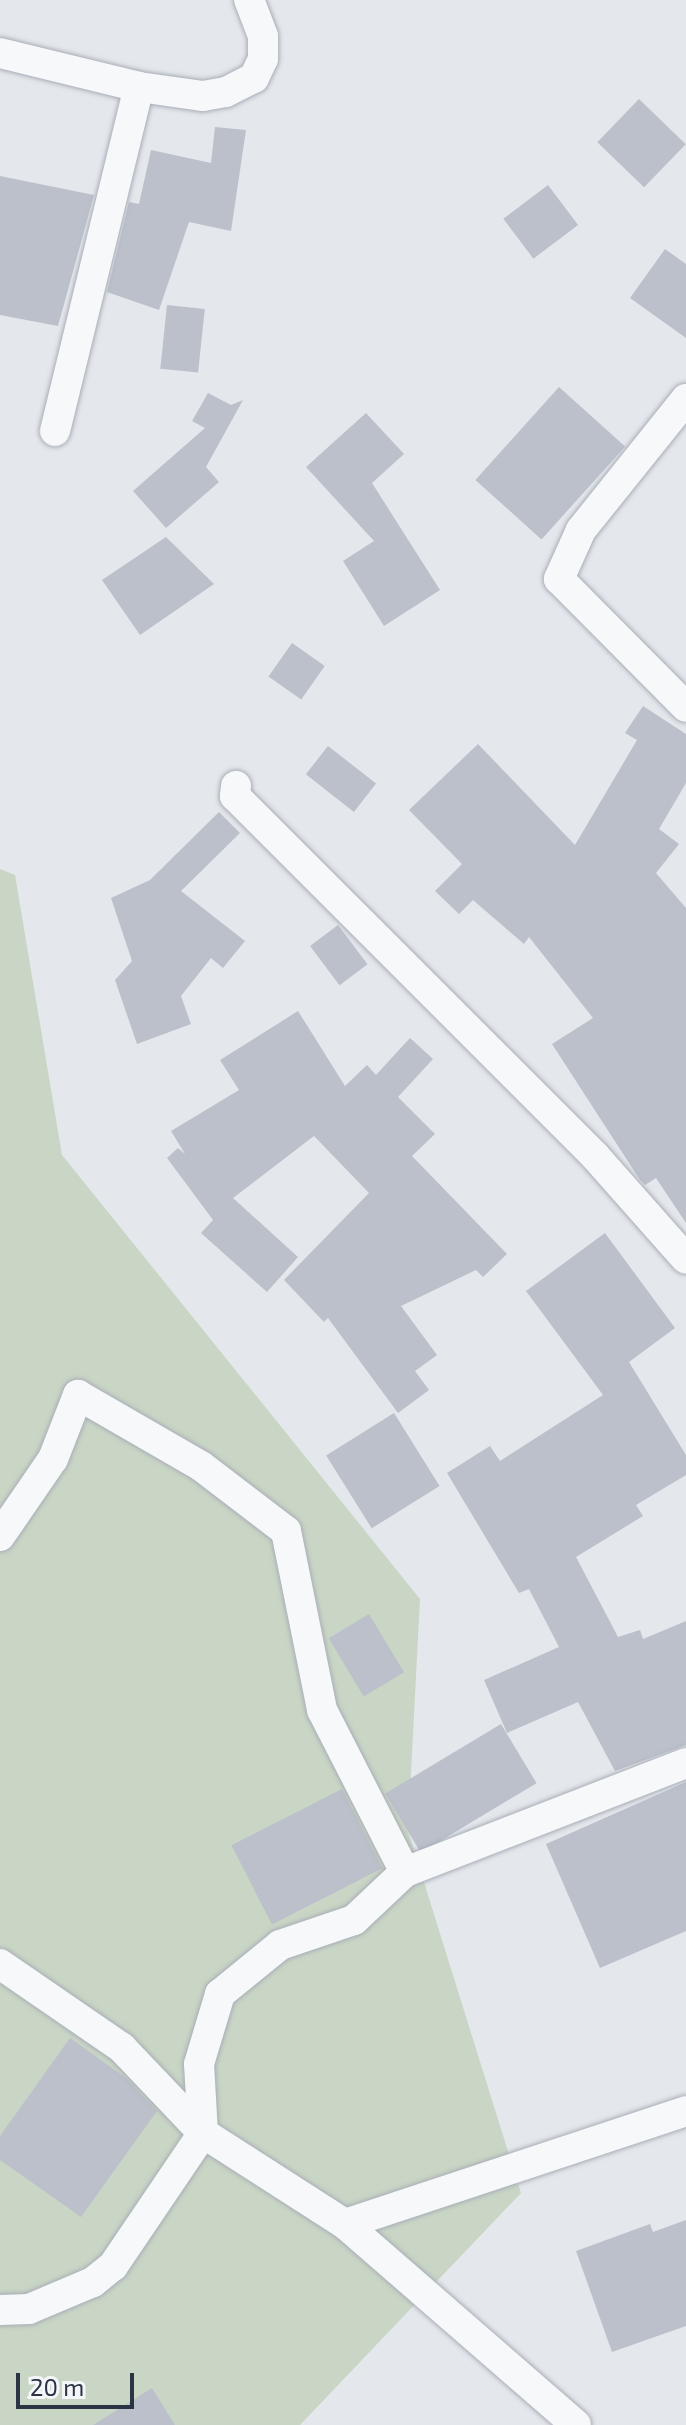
<!DOCTYPE html>
<html>
<head>
<meta charset="utf-8">
<style>
  body { margin:0 }
  #map { position:relative; width:686px; height:2425px; overflow:hidden; background:#e4e7ec; font-family:"Exo 2",sans-serif }
  div>[style] { position:absolute }
  [style*='--x'] { left:calc(var(--x)*1px); top:calc(var(--y)*1px); width:calc(var(--w)*1px); rotate:calc(var(--a)*1deg) }
  .green>* { inset:0; background:#c9d6c5 }
  .building>* { inset:0; background:#bbc0ca; transform-origin:0 0 }
  .roads { filter:drop-shadow(0 0 2px #a9aeb7) drop-shadow(0 0 2px #a9aeb7) }
  .street>* { height:30px; margin:-15px; padding:0 15px; transform-origin:15px; border-radius:15px; background:#f7f8fa }
  span { translate:-50% -50%; white-space:nowrap; text-align:center; line-height:1.15; -webkit-text-stroke:8px #f4f6f9; paint-order:stroke }
  .scale { position:absolute; left:16px; top:2373px; width:118px; height:36px; box-sizing:border-box; border:4px solid #2b3445; border-top:0; padding-left:10px; font-size:24px; line-height:28px; white-space:nowrap; color:#2b3445; -webkit-text-stroke:6px #f4f6f9; paint-order:stroke }
</style>
</head>
<body>
<div id="map">
  <div class="green">
    <i style="clip-path:polygon(0 869px,15px 875px,62px 1155px,420px 1599px,408px 1831px,521px 2193px,300px 2425px,0 2425px)"></i>
  </div>
  <div class="building">
    <i style="left:639px;top:99px;width:65px;height:60px;rotate:44deg"></i>
    <i style="clip-path:polygon(215px 127px,246px 130px,231px 231px,189px 222px,159px 310px,107px 292px,129px 202px,139px 204px,151px 150px,211px 163px)"></i>
    <i style="clip-path:polygon(0 176px,94px 195px,58px 326px,0 315px)"></i>
    <i style="left:548px;top:185px;width:50px;height:56px;rotate:53deg"></i>
    <i style="clip-path:polygon(665px 249px,686px 264px,686px 338px,630px 298px)"></i>
    <i style="left:167px;top:305px;width:38px;height:64px;rotate:6deg"></i>
    <i style="left:559px;top:387px;width:89px;height:125px;rotate:42deg"></i>
    <i style="clip-path:polygon(208px 393px,231px 405px,243px 400px,206px 467px,219px 482px,166px 528px,133px 491px,205px 428px,192px 421px)"></i>
    <i style="clip-path:polygon(366px 413px,404px 454px,372px 483px,440px 590px,384px 626px,343px 561px,374px 541px,306px 467px)"></i>
    <i style="clip-path:polygon(166px 537px,214px 584px,140px 635px,102px 580px)"></i>
    <i style="left:292px;top:643px;width:40px;height:41px;rotate:35deg"></i>
    <i style="clip-path:polygon(643px 706px,686px 734px,686px 783px,659px 829px,679px 844px,656px 873px,686px 908px,686px 1223px,656px 1178px,645px 1185px,640px 1180px,552px 1044px,593px 1018px,529px 937px,524px 944px,473px 900px,459px 914px,435px 891px,462px 864px,409px 810px,478px 744px,575px 845px,637px 740px,625px 733px)"></i>
    <i style="left:328px;top:746px;width:61px;height:36px;rotate:38deg"></i>
    <i style="clip-path:polygon(219px 812px,240px 833px,181px 891px,245px 941px,223px 968px,211px 958px,181px 996px,191px 1024px,137px 1044px,115px 980px,132px 961px,111px 898px,150px 880px)"></i>
    <i style="left:338px;top:925px;width:49px;height:35px;rotate:53deg"></i>
    <i style="clip-path:polygon(298px 1011px,345px 1086px,367px 1065px,376px 1075px,410px 1038px,433px 1059px,398px 1097px,435px 1134px,412px 1156px,507px 1254px,483px 1277px,476px 1270px,401px 1306px,437px 1355px,415px 1371px,429px 1390px,398px 1413px,328px 1318px,324px 1322px,284px 1280px,369px 1193px,314px 1136px,233px 1198px,298px 1257px,267px 1292px,201px 1233px,213px 1220px,167px 1158px,178px 1148px,185px 1154px,171px 1131px,239px 1090px,220px 1060px)"></i>
    <i style="clip-path:polygon(605px 1233px,675px 1328px,629px 1362px,686px 1455px,686px 1475px,636px 1505px,643px 1516px,576px 1557px,618px 1637px,640px 1630px,643px 1639px,686px 1621px,686px 1745px,615px 1771px,578px 1702px,507px 1733px,484px 1680px,559px 1647px,529px 1589px,519px 1593px,447px 1473px,490px 1446px,500px 1461px,603px 1395px,526px 1291px)"></i>
    <i style="left:394px;top:1413px;width:86px;height:80px;rotate:58deg"></i>
    <i style="left:369px;top:1614px;width:68px;height:47px;rotate:59deg"></i>
    <i style="left:501px;top:1724px;width:69px;height:135px;rotate:59deg"></i>
    <i style="clip-path:polygon(686px 1782px,686px 1931px,600px 1968px,546px 1844px)"></i>
    <i style="left:342px;top:1789px;width:89px;height:124px;rotate:63deg"></i>
    <i style="clip-path:polygon(70px 2038px,126px 2078px,157px 2111px,81px 2217px,0 2160px,0 2136px)"></i>
    <i style="clip-path:polygon(686px 2220px,686px 2326px,612px 2352px,576px 2251px,650px 2224px,653px 2232px)"></i>
    <i style="clip-path:polygon(152px 2388px,175px 2425px,93px 2425px)"></i>
  </div>
  <div class="roads">
    <div class="street">
      <i style="--x:0;--y:53;--w:143;--a:13.7"></i>
      <i style="--x:139;--y:87;--w:65;--a:8"></i>
      <i style="--x:203;--y:96;--w:23;--a:-10"></i>
      <i style="--x:226;--y:92;--w:31;--a:-27"></i>
      <i style="--x:254;--y:78;--w:21;--a:-65"></i>
      <i style="--x:263;--y:59;--w:23;--a:-90"></i>
      <i style="--x:263;--y:36;--w:39;--a:-111"></i>
      <i style="--x:686;--y:399;--w:168;--a:128.7"></i>
      <i style="--x:581;--y:530;--w:54;--a:114.2"></i>
      <i style="--x:559;--y:579;--w:180;--a:45.2"></i>
      <i style="--x:55;--y:431;--w:354;--a:-76.3"></i>
      <i style="--x:236;--y:786;--w:10;--a:96"></i>
      <i style="--x:235;--y:796;--w:509;--a:45"></i>
      <i style="--x:595;--y:1156;--w:137;--a:48.5"></i>
      <i style="--x:0;--y:1536;--w:93;--a:-55.5"></i>
      <i style="--x:53;--y:1459;--w:69;--a:-68.7"></i>
      <i style="--x:78;--y:1395;--w:142;--a:30"></i>
      <i style="--x:201;--y:1466;--w:107;--a:37.4"></i>
      <i style="--x:286;--y:1531;--w:183;--a:78.6"></i>
      <i style="--x:322;--y:1710;--w:182;--a:62.9"></i>
      <i style="--x:0;--y:1964;--w:148;--a:34.5"></i>
      <i style="--x:122;--y:2048;--w:117;--a:46.4"></i>
      <i style="--x:203;--y:2133;--w:169;--a:32.7"></i>
      <i style="--x:345;--y:2224;--w:306;--a:41"></i>
      <i style="--x:345;--y:2224;--w:359;--a:-18.3"></i>
      <i style="--x:0;--y:2310;--w:29;--a:-2"></i>
      <i style="--x:29;--y:2309;--w:69;--a:-22.9"></i>
      <i style="--x:93;--y:2282;--w:26;--a:-39"></i>
      <i style="--x:113;--y:2266;--w:161;--a:-55.9"></i>
      <i style="--x:203;--y:2133;--w:69;--a:-93.3"></i>
      <i style="--x:199;--y:2064;--w:73;--a:-73.3"></i>
      <i style="--x:220;--y:1994;--w:77;--a:-39.2"></i>
      <i style="--x:280;--y:1945;--w:78;--a:-18.7"></i>
      <i style="--x:354;--y:1920;--w:70;--a:-43.3"></i>
      <i style="--x:405;--y:1872;--w:301;--a:-21.2"></i>
    </div>
  </div>
  <div class="scale">20 m</div>
</div>
</body>
</html>
